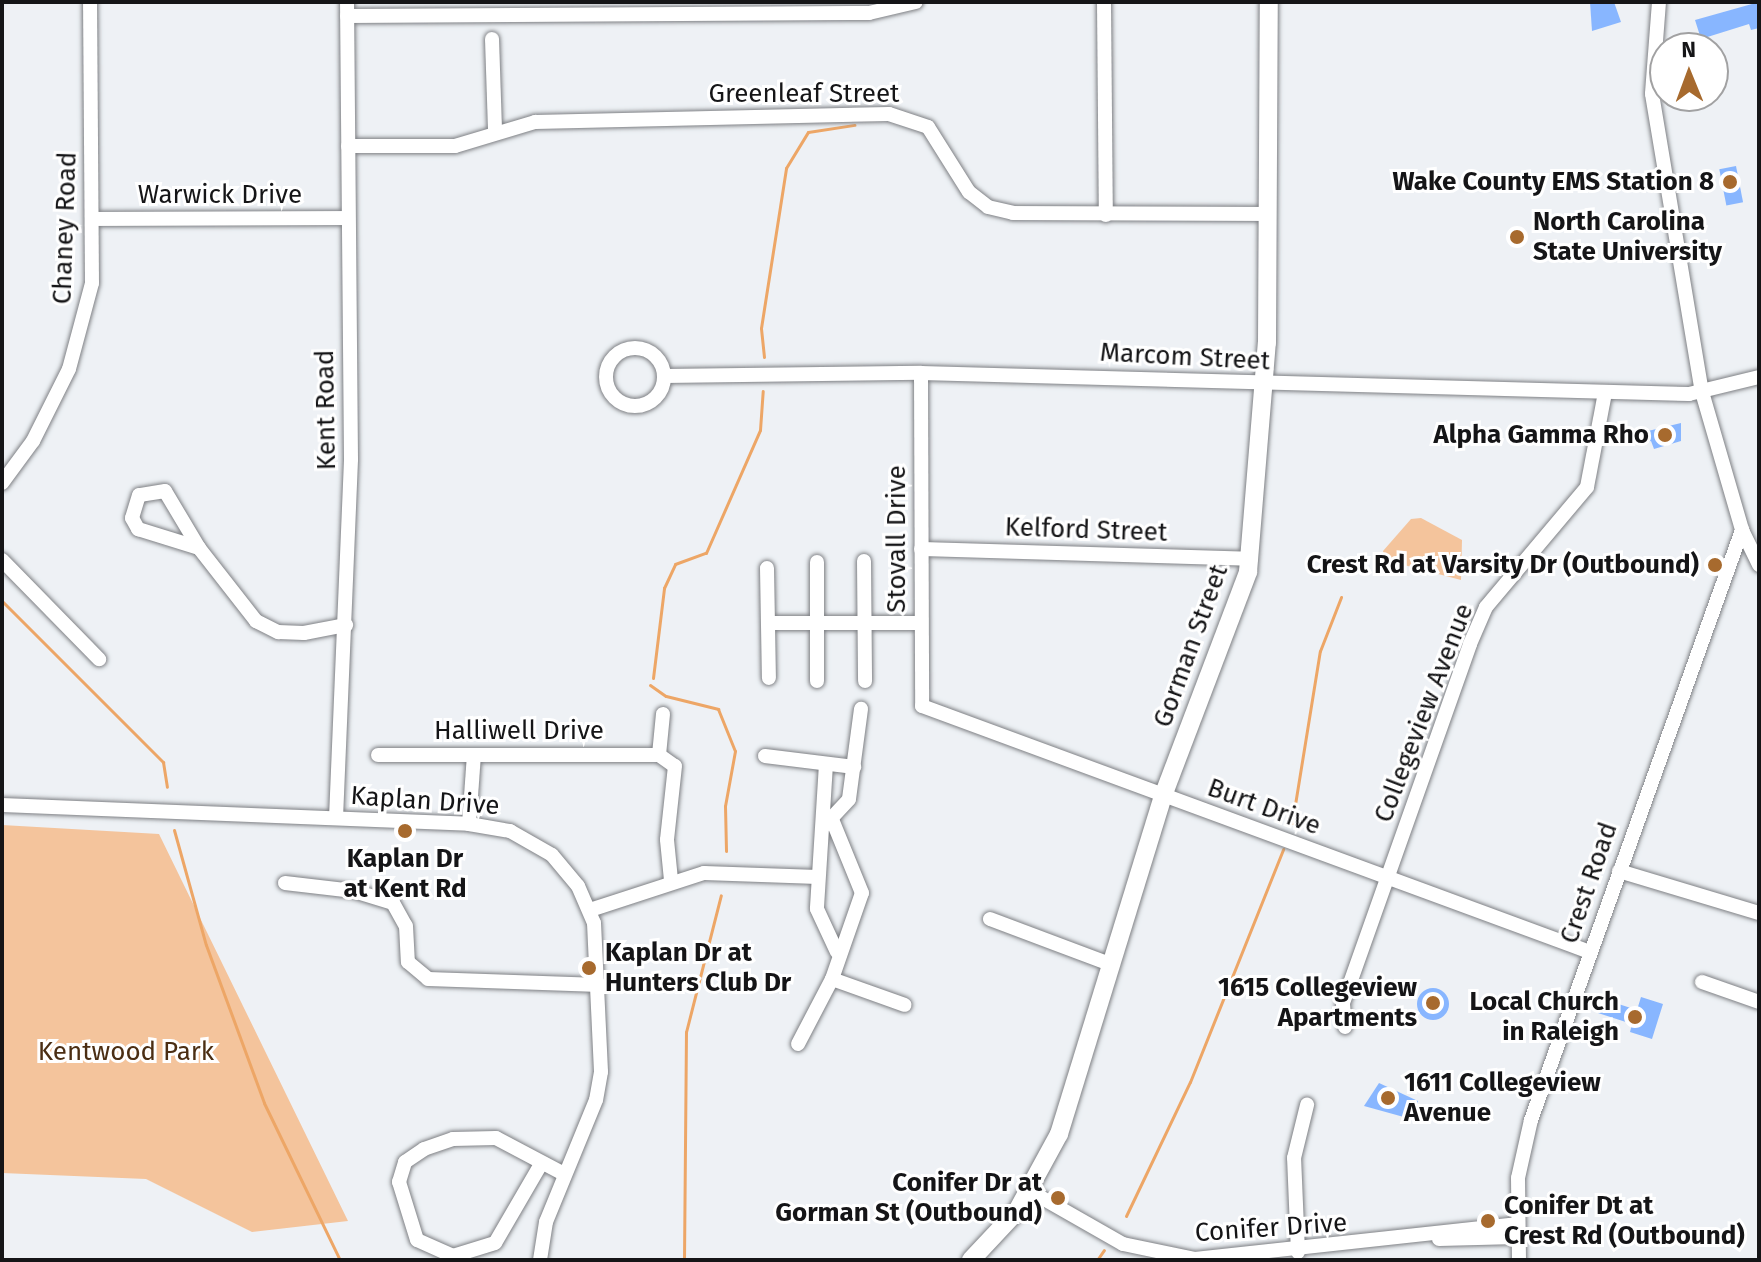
<!DOCTYPE html>
<html>
<head>
<meta charset="utf-8">
<style>
  body { margin:0 }
  #map { position:relative; width:1761px; height:1262px; overflow:hidden; background:#eef1f5; font-family:"Fira Sans",sans-serif }
  div>[style] { position:absolute }
  [style*='--x'] { left:calc(var(--x)*1px); top:calc(var(--y)*1px); width:calc(var(--w)*1px); rotate:calc(var(--a)*1deg) }
  .green>* { inset:0; background:#f4c49c }
  .stream>* { height:3px; margin:-1.5px; padding:0 1.5px; transform-origin:1.5px; border-radius:1.5px; background:#eda666 }
  .building>* { inset:0; background:#88b6ff; transform-origin:0 0 }
  .round { border-radius:50% }
  .roads { filter:drop-shadow(0 0 2px #7e8084) drop-shadow(0 0 2px #7e8084) }
  .minor>* { height:14px; margin:-7px; padding:0 7px; transform-origin:7px; border-radius:7px; background:#fff }
  .minor>.ring { margin:-7px; padding:0; box-sizing:content-box; background:none; border:14px solid #fff; border-radius:50% }
  .major>* { height:18px; margin:-9px; padding:0 9px; transform-origin:9px; border-radius:9px; background:#fff }
  .dots>* { width:22px; height:22px; translate:-50% -50%; box-sizing:border-box; border:4px solid #fff; border-radius:50% }
  span { translate:-50% -50%; white-space:nowrap; text-align:center; line-height:1.15; -webkit-text-stroke:6px #fff; paint-order:stroke }
  .street-label { font-size:26px; color:#151517 }
  .poi-label { font-size:26px; color:#151517; font-weight:700 }
  .right { translate:-100% -50%; text-align:right }
  .left { translate:0 -50%; text-align:left }
  .park-label { font-size:26px; color:#4b2e13 }
  .frame { position:absolute; inset:0; border:4px solid #151517; pointer-events:none }
  .north { position:absolute; left:1649px; top:32px; width:80px; height:80px; box-sizing:border-box; background:#fff; border:2px solid #a1a1a2; border-radius:50%; rotate:359deg; font-size:22px; font-weight:700; line-height:32px; text-align:center; color:#151517 }
  .north::after { content:''; display:block; margin:auto; width:28px; height:36px; background:#a76a2e; clip-path:polygon(50% 0,100% 100%,50% 72%,0 100%) }
</style>
</head>
<body>
<div id="map">
  <div class="green">
    <i style="clip-path:polygon(1421px 518px,1462px 540px,1461px 580px,1385px 560px,1383px 551px,1411px 519px)"></i>
    <i style="clip-path:polygon(2px 825px,159px 834px,348px 1221px,252px 1232px,146px 1179px,2px 1173px)"></i>
  </div>
  <div class="stream">
    <i style="--x:764;--y:357;--w:29;--a:-96"></i>
    <i style="--x:761;--y:328;--w:162;--a:-81.1"></i>
    <i style="--x:786;--y:168;--w:42;--a:-58.6"></i>
    <i style="--x:808;--y:132;--w:47;--a:-8.7"></i>
    <i style="--x:2;--y:601;--w:228;--a:45"></i>
    <i style="--x:163;--y:762;--w:25;--a:81"></i>
    <i style="--x:653;--y:678;--w:91;--a:-83"></i>
    <i style="--x:664;--y:588;--w:26;--a:-65"></i>
    <i style="--x:675;--y:564;--w:33;--a:-20"></i>
    <i style="--x:706;--y:553;--w:134;--a:-66.3"></i>
    <i style="--x:760;--y:430;--w:39;--a:-86"></i>
    <i style="--x:650;--y:685;--w:19;--a:35"></i>
    <i style="--x:666;--y:696;--w:54;--a:14"></i>
    <i style="--x:718;--y:709;--w:45;--a:68"></i>
    <i style="--x:735;--y:751;--w:56;--a:100.3"></i>
    <i style="--x:725;--y:806;--w:45;--a:88.7"></i>
    <i style="--x:1292;--y:823;--w:174;--a:-80.8"></i>
    <i style="--x:1320;--y:651;--w:58;--a:-68.7"></i>
    <i style="--x:174;--y:830;--w:119;--a:74.5"></i>
    <i style="--x:206;--y:945;--w:168;--a:69.8"></i>
    <i style="--x:264;--y:1103;--w:174;--a:64.2"></i>
    <i style="--x:1126;--y:1216;--w:148;--a:-64.5"></i>
    <i style="--x:1190;--y:1082;--w:251;--a:-68.2"></i>
    <i style="--x:684;--y:1260;--w:228;--a:-89.5"></i>
    <i style="--x:686;--y:1032;--w:141;--a:-75.7"></i>
    <i style="--x:1097;--y:1260;--w:12;--a:-55"></i>
  </div>
  <div class="building">
    <i style="clip-path:polygon(1590px 2px,1614px 2px,1621px 22px,1592px 31px)"></i>
    <i style="clip-path:polygon(1759px 2px,1759px 28px,1751px 30px,1749px 24px,1701px 39px,1695px 20px)"></i>
    <i style="left:1736px;top:166px;width:37px;height:17px;rotate:79deg"></i>
    <i style="clip-path:polygon(1681px 423px,1681px 441px,1654px 449px,1651px 441px,1644px 443px,1648px 431px)"></i>
    <i class="round" style="left:1417px;top:988px;width:32px;height:32px"></i>
    <i style="clip-path:polygon(1641px 997px,1663px 1004px,1652px 1039px,1630px 1032px,1632px 1024px,1598px 1013px,1603px 999px,1637px 1010px)"></i>
    <i style="clip-path:polygon(1379px 1083px,1418px 1101px,1411px 1119px,1364px 1106px)"></i>
  </div>
  <div class="roads">
    <div class="minor">
      <i style="--x:1104;--y:2;--w:213;--a:89.5"></i>
      <i style="--x:1659;--y:2;--w:92;--a:94.4"></i>
      <i style="--x:1652;--y:94;--w:302;--a:80.5"></i>
      <i style="--x:1702;--y:392;--w:144;--a:73.8"></i>
      <i style="--x:1742;--y:530;--w:39;--a:64"></i>
      <i style="--x:347;--y:16;--w:522;--a:-0.33"></i>
      <i style="--x:869;--y:13;--w:48;--a:-13.2"></i>
      <i style="--x:492;--y:39;--w:92;--a:88.1"></i>
      <i style="--x:348;--y:146;--w:107;--a:0"></i>
      <i style="--x:455;--y:146;--w:84;--a:-16.7"></i>
      <i style="--x:535;--y:122;--w:354;--a:-1.3"></i>
      <i style="--x:889;--y:114;--w:41;--a:18.4"></i>
      <i style="--x:928;--y:127;--w:77;--a:57.8"></i>
      <i style="--x:969;--y:192;--w:24;--a:38"></i>
      <i style="--x:988;--y:207;--w:26;--a:13"></i>
      <i style="--x:1013;--y:213;--w:255;--a:0.2"></i>
      <i style="--x:93;--y:219;--w:255;--a:-0.2"></i>
      <i class="ring" style="left:606px;top:348px;width:44px;height:44px"></i>
      <i style="--x:921;--y:373;--w:333;--a:89.8"></i>
      <i style="--x:922;--y:706;--w:712;--a:20.22"></i>
      <i style="--x:664;--y:376;--w:257;--a:-0.7"></i>
      <i style="--x:921;--y:373;--w:768;--a:1.57"></i>
      <i style="--x:1689;--y:394;--w:72;--a:-13.7"></i>
      <i style="--x:2;--y:483;--w:52;--a:-53.6"></i>
      <i style="--x:33;--y:441;--w:80;--a:-63.4"></i>
      <i style="--x:69;--y:369;--w:89;--a:-75"></i>
      <i style="--x:92;--y:283;--w:281;--a:-90.4"></i>
      <i style="--x:199;--y:548;--w:66;--a:-120.8"></i>
      <i style="--x:165;--y:491;--w:26;--a:171"></i>
      <i style="--x:139;--y:495;--w:24;--a:107"></i>
      <i style="--x:132;--y:518;--w:13;--a:61"></i>
      <i style="--x:138;--y:529;--w:64;--a:17.3"></i>
      <i style="--x:199;--y:548;--w:93;--a:52"></i>
      <i style="--x:256;--y:621;--w:25;--a:27"></i>
      <i style="--x:278;--y:632;--w:26;--a:2"></i>
      <i style="--x:304;--y:633;--w:43;--a:-10.8"></i>
      <i style="--x:921;--y:549;--w:330;--a:1.7"></i>
      <i style="--x:2;--y:560;--w:139;--a:45.6"></i>
      <i style="--x:864;--y:561;--w:120;--a:89.5"></i>
      <i style="--x:817;--y:562;--w:119;--a:90"></i>
      <i style="--x:767;--y:568;--w:110;--a:89"></i>
      <i style="--x:768;--y:623;--w:153;--a:0"></i>
      <i style="--x:663;--y:714;--w:41;--a:95.6"></i>
      <i style="--x:659;--y:755;--w:19;--a:35"></i>
      <i style="--x:675;--y:766;--w:74;--a:96.2"></i>
      <i style="--x:667;--y:840;--w:40;--a:84.3"></i>
      <i style="--x:378;--y:755;--w:281;--a:0"></i>
      <i style="--x:765;--y:756;--w:90;--a:7"></i>
      <i style="--x:826;--y:764;--w:145;--a:93.6"></i>
      <i style="--x:817;--y:909;--w:47;--a:65.1"></i>
      <i style="--x:2;--y:805;--w:467;--a:2.3"></i>
      <i style="--x:469;--y:824;--w:42;--a:9.7"></i>
      <i style="--x:510;--y:831;--w:48;--a:29.7"></i>
      <i style="--x:552;--y:855;--w:40;--a:50"></i>
      <i style="--x:578;--y:886;--w:40;--a:66.6"></i>
      <i style="--x:594;--y:923;--w:149;--a:87.3"></i>
      <i style="--x:601;--y:1072;--w:28;--a:100"></i>
      <i style="--x:596;--y:1100;--w:132;--a:112.3"></i>
      <i style="--x:546;--y:1222;--w:38;--a:99"></i>
      <i style="--x:336;--y:818;--w:359;--a:-87.6"></i>
      <i style="--x:351;--y:459;--w:457;--a:-90.5"></i>
      <i style="--x:469;--y:824;--w:69;--a:-85.9"></i>
      <i style="--x:825;--y:825;--w:35;--a:-47"></i>
      <i style="--x:849;--y:799;--w:91;--a:-82.4"></i>
      <i style="--x:1619;--y:871;--w:146;--a:16.7"></i>
      <i style="--x:285;--y:883;--w:69;--a:6.6"></i>
      <i style="--x:354;--y:891;--w:41;--a:17.1"></i>
      <i style="--x:393;--y:903;--w:26;--a:61"></i>
      <i style="--x:406;--y:926;--w:36;--a:87"></i>
      <i style="--x:408;--y:962;--w:26;--a:40"></i>
      <i style="--x:428;--y:979;--w:172;--a:2"></i>
      <i style="--x:590;--y:910;--w:120;--a:-18"></i>
      <i style="--x:704;--y:873;--w:114;--a:2"></i>
      <i style="--x:990;--y:919;--w:128;--a:20.6"></i>
      <i style="--x:832;--y:979;--w:77;--a:19.6"></i>
      <i style="--x:1702;--y:982;--w:60;--a:19.3"></i>
      <i style="--x:1345;--y:1027;--w:24;--a:-95"></i>
      <i style="--x:1343;--y:1003;--w:381;--a:-70.5"></i>
      <i style="--x:1470;--y:644;--w:40;--a:-66.6"></i>
      <i style="--x:1486;--y:607;--w:157;--a:-49.9"></i>
      <i style="--x:1587;--y:487;--w:96;--a:-79.2"></i>
      <i style="--x:798;--y:1044;--w:73;--a:-62.4"></i>
      <i style="--x:832;--y:979;--w:91;--a:-70.8"></i>
      <i style="--x:862;--y:893;--w:77;--a:-112.2"></i>
      <i style="--x:541;--y:1164;--w:91;--a:120.2"></i>
      <i style="--x:495;--y:1243;--w:44;--a:162.8"></i>
      <i style="--x:453;--y:1256;--w:39;--a:-156"></i>
      <i style="--x:417;--y:1240;--w:61;--a:-107.2"></i>
      <i style="--x:399;--y:1182;--w:21;--a:-73"></i>
      <i style="--x:405;--y:1162;--w:23;--a:-34"></i>
      <i style="--x:424;--y:1149;--w:31;--a:-19"></i>
      <i style="--x:453;--y:1139;--w:43;--a:-1.3"></i>
      <i style="--x:496;--y:1138;--w:77;--a:27.9"></i>
      <i style="--x:1030;--y:1191;--w:107;--a:29.7"></i>
      <i style="--x:1123;--y:1244;--w:74;--a:11.8"></i>
      <i style="--x:1195;--y:1259;--w:323;--a:-6.2"></i>
      <i style="--x:1439;--y:1239;--w:78;--a:-1.5"></i>
      <i style="--x:1298;--y:1252;--w:94;--a:-92.4"></i>
      <i style="--x:1294;--y:1158;--w:55;--a:-76.2"></i>
      <i style="--x:1519;--y:1260;--w:82;--a:-90.7"></i>
      <i style="--x:1518;--y:1178;--w:59;--a:-77.4"></i>
      <i style="--x:1531;--y:1120;--w:627;--a:-70.32"></i>
    </div>
    <div class="major">
      <i style="--x:971;--y:1260;--w:67;--a:-46.8"></i>
      <i style="--x:1017;--y:1211;--w:88;--a:-61.4"></i>
      <i style="--x:1059;--y:1134;--w:354;--a:-72.9"></i>
      <i style="--x:1163;--y:796;--w:240;--a:-69.2"></i>
      <i style="--x:1248;--y:572;--w:230;--a:-85.3"></i>
      <i style="--x:1267;--y:343;--w:341;--a:-89.7"></i>
    </div>
  </div>
  <div class="dots">
    <i style="left:1730px;top:182px;background:#a76a2e"></i>
    <i style="left:1517px;top:237px;background:#a76a2e"></i>
    <i style="left:1665px;top:435px;background:#a76a2e"></i>
    <i style="left:1715px;top:565px;background:#a76a2e"></i>
    <i style="left:405px;top:831px;background:#a76a2e"></i>
    <i style="left:589px;top:968px;background:#a76a2e"></i>
    <i style="left:1433px;top:1003px;background:#a76a2e"></i>
    <i style="left:1635px;top:1017px;background:#a76a2e"></i>
    <i style="left:1388px;top:1098px;background:#a76a2e"></i>
    <i style="left:1058px;top:1198px;background:#a76a2e"></i>
    <i style="left:1488px;top:1221px;background:#a76a2e"></i>
  </div>
  <div class="street-label">
    <span style="left:804px;top:94px">Greenleaf Street</span>
    <span style="left:220px;top:195px">Warwick Drive</span>
    <span style="left:65px;top:228px;rotate:-88deg">Chaney Road</span>
    <span style="left:1185px;top:357px;rotate:3deg">Marcom Street</span>
    <span style="left:326px;top:410px;rotate:-91deg">Kent Road</span>
    <span style="left:1086px;top:530px;rotate:2deg">Kelford Street</span>
    <span style="left:897px;top:539px;rotate:-90deg">Stovall Drive</span>
    <span style="left:1191px;top:646px;rotate:-70deg">Gorman Street</span>
    <span style="left:1424px;top:713px;rotate:-69deg">Collegeview Avenue</span>
    <span style="left:519px;top:731px">Halliwell Drive</span>
    <span style="left:425px;top:801px;rotate:4deg">Kaplan Drive</span>
    <span style="left:1264px;top:807px;rotate:20deg">Burt Drive</span>
    <span style="left:1589px;top:883px;rotate:-71deg">Crest Road</span>
    <span style="left:1271px;top:1228px;rotate:-4deg">Conifer Drive</span>
  </div>
  <div class="poi-label">
    <span class="right" style="left:1714px;top:182px">Wake County EMS Station 8</span>
    <span class="left" style="left:1533px;top:237px">North Carolina<br>State University</span>
    <span class="right" style="left:1649px;top:435px">Alpha Gamma Rho</span>
    <span class="right" style="left:1699px;top:565px">Crest Rd at Varsity Dr (Outbound)</span>
    <span style="left:405px;top:874px">Kaplan Dr<br>at Kent Rd</span>
    <span class="left" style="left:605px;top:968px">Kaplan Dr at<br>Hunters Club Dr</span>
    <span class="right" style="left:1417px;top:1003px">1615 Collegeview<br>Apartments</span>
    <span class="right" style="left:1619px;top:1017px">Local Church<br>in Raleigh</span>
    <span class="left" style="left:1404px;top:1098px">1611 Collegeview<br>Avenue</span>
    <span class="right" style="left:1042px;top:1198px">Conifer Dr at<br>Gorman St (Outbound)</span>
    <span class="left" style="left:1504px;top:1221px">Conifer Dt at<br>Crest Rd (Outbound)</span>
  </div>
  <div class="park-label">
    <span style="left:126px;top:1052px">Kentwood Park</span>
  </div>
  <div class="frame"></div>
  <div class="north">N</div>
</div>
</body>
</html>
